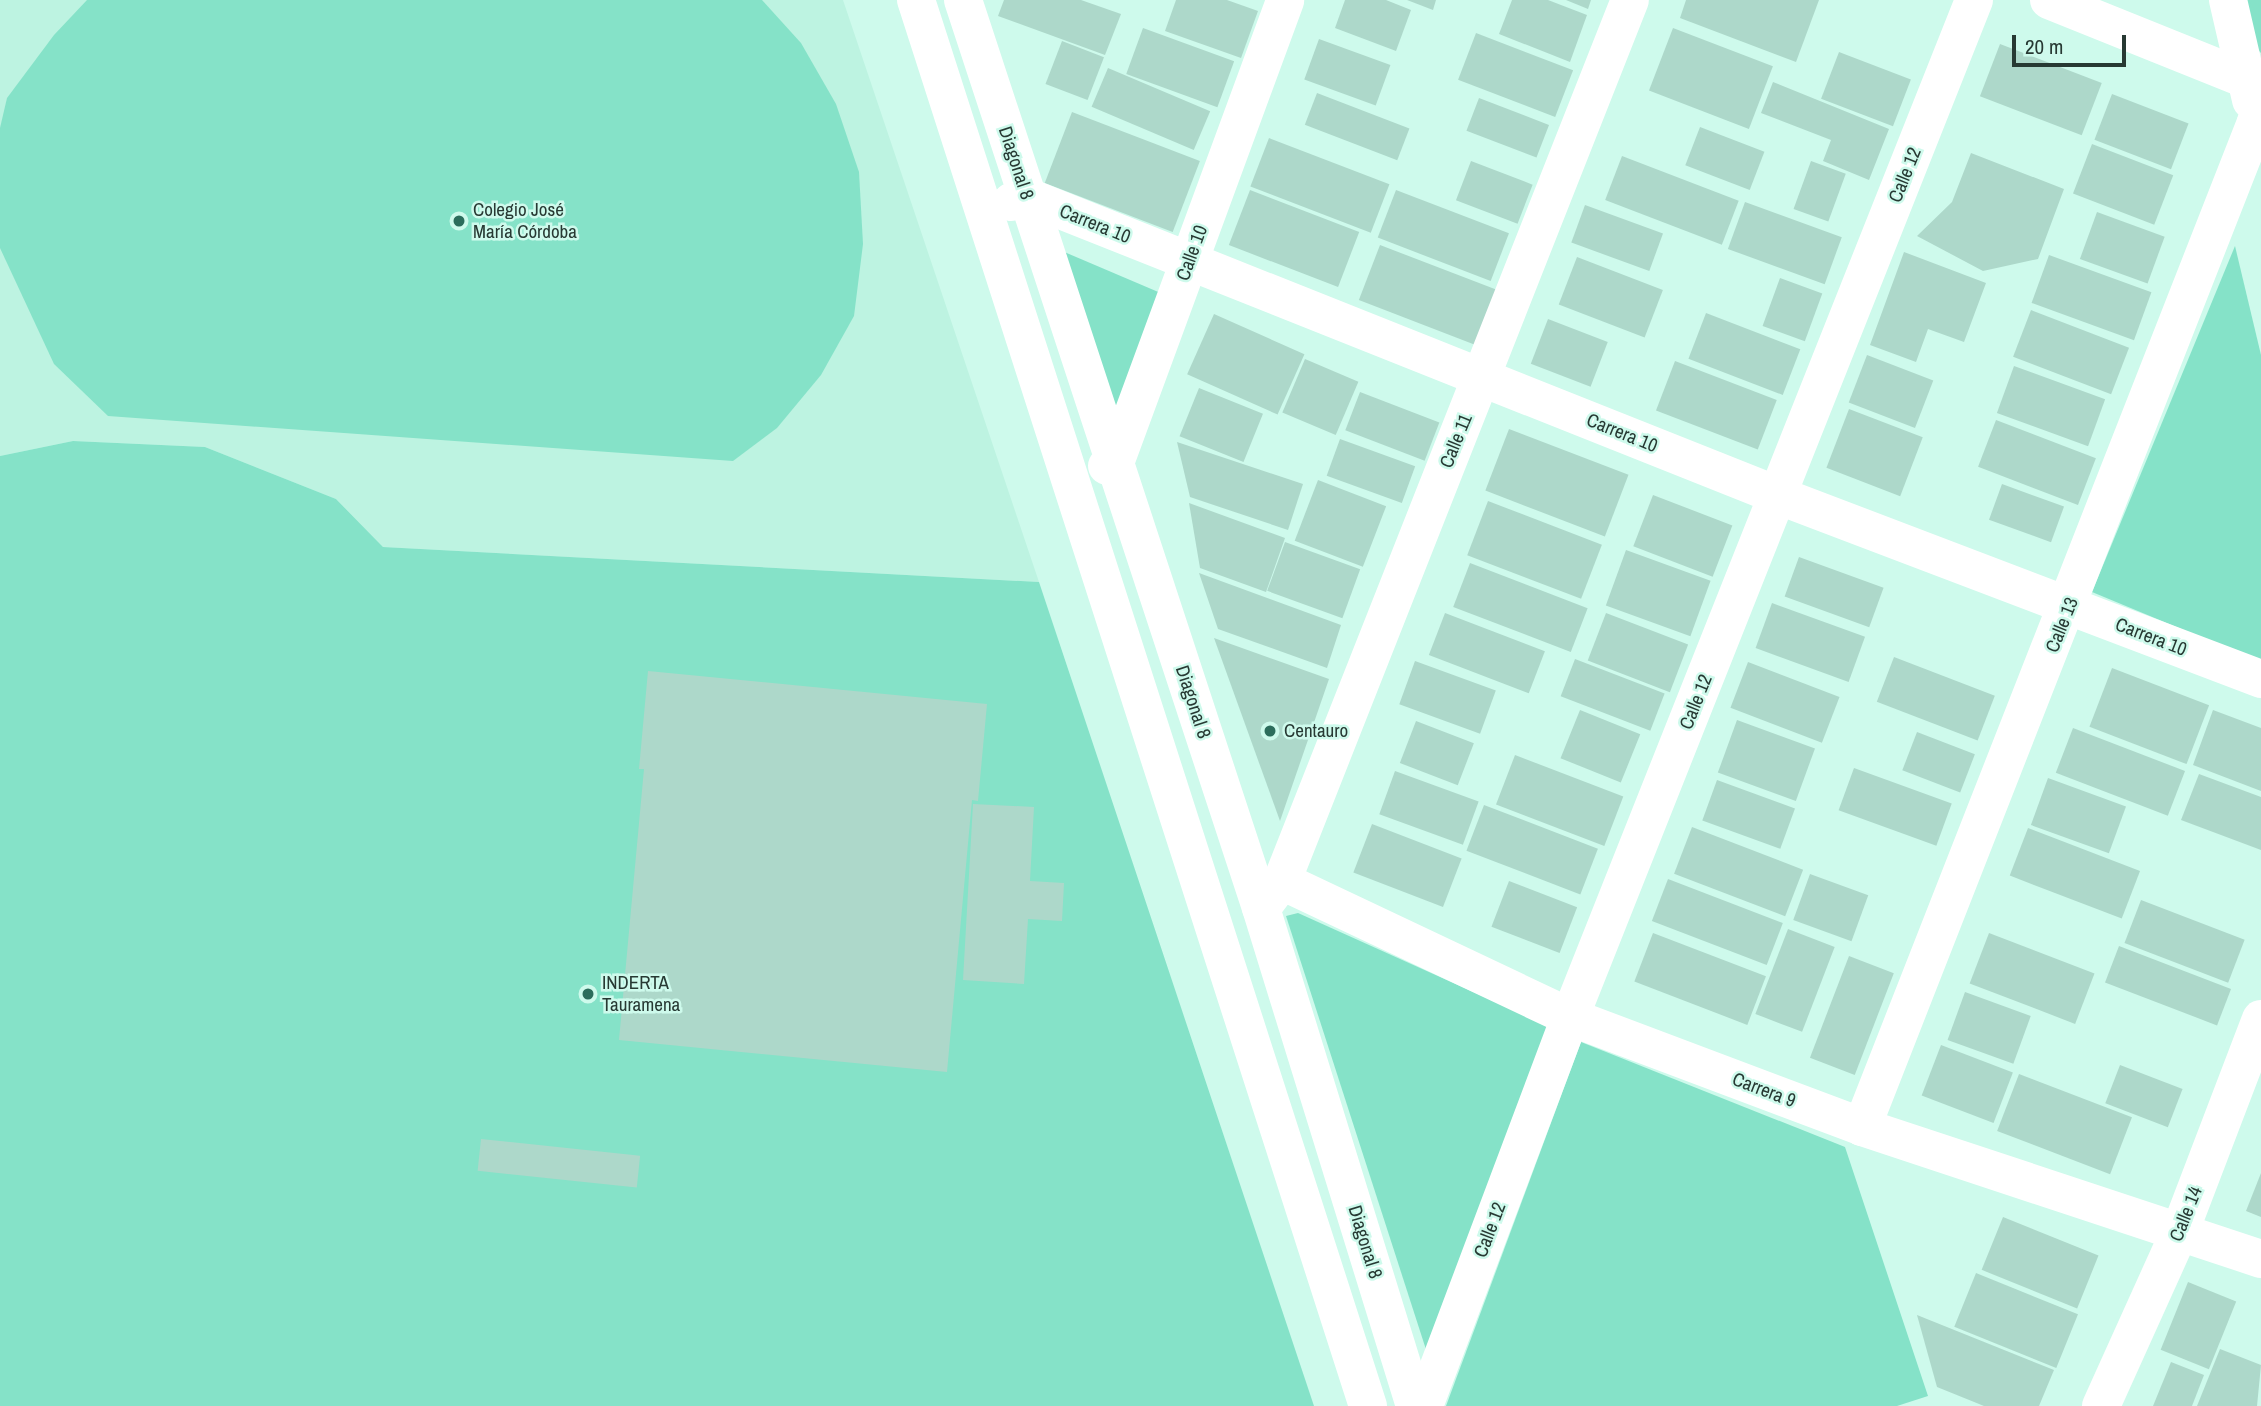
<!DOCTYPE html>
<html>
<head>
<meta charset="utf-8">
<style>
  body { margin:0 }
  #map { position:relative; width:2261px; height:1406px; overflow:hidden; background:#cefaec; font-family:"Archivo Narrow",sans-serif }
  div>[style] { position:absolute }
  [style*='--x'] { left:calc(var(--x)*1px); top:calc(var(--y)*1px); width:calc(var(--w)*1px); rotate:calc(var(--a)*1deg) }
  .built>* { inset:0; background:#bdf3e1 }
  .green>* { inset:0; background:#85e2c8 }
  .building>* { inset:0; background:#add8ca; transform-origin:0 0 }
  .minor>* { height:38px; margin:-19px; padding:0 19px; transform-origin:19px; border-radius:19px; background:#fff }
  .dots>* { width:19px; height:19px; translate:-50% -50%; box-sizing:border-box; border:4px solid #cefaec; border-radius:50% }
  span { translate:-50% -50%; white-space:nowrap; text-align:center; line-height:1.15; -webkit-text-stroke:5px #cefaec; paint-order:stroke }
  .street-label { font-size:19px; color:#273933 }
  .poi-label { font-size:19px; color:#273933 }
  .left { translate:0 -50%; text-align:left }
  .scale { position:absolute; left:2012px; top:35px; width:114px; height:32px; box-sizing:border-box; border:4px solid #273933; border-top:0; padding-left:9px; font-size:21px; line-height:24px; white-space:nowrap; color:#273933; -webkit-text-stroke:5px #cefaec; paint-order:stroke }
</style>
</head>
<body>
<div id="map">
  <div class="built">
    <i style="clip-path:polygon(0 0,843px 0,1039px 582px,383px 547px,336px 499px,205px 447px,73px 441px,0 456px)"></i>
  </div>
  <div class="green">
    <i style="clip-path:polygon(87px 0,762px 0,801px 43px,836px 104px,859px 172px,863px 244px,854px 316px,821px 375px,777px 428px,733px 461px,108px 416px,54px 364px,0 248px,0 128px,7px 98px,54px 35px)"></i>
    <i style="clip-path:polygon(2246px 0,2261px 0,2261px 53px,2258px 50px)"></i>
    <i style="clip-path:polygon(2235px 246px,2261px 355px,2261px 662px,2092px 592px)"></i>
    <i style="clip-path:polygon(1062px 251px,1163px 294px,1114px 424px)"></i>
    <i style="clip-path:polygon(73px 441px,205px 447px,336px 499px,383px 547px,1039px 582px,1314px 1406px,0 1406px,0 456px)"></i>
    <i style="clip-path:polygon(1298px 913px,1560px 1031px,1431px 1365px,1286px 916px)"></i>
    <i style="clip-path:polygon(1581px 1042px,1845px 1147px,1928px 1396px,1897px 1406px,1446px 1406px)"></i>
  </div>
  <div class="building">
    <i style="clip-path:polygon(1004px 0,1081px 0,1121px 14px,1105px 55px,998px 16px)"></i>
    <i style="clip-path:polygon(1176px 0,1227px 0,1258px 11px,1241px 58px,1165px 31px)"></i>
    <i style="clip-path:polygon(1345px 0,1386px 0,1411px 10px,1396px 51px,1335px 28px)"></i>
    <i style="clip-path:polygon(1407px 0,1436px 0,1433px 10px)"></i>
    <i style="clip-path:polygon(1512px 0,1548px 0,1587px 15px,1570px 62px,1499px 34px)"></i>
    <i style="clip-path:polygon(1566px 0,1591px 0,1588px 9px)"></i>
    <i style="clip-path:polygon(1686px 0,1819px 0,1796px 62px,1680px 18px)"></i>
    <i style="left:1143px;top:28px;width:97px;height:49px;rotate:20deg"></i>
    <i style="left:1673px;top:28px;width:107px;height:67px;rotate:21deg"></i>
    <i style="left:1476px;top:33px;width:104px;height:50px;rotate:21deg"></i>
    <i style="left:1319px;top:39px;width:76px;height:43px;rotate:20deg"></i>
    <i style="left:1062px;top:41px;width:45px;height:46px;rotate:21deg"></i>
    <i style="left:2000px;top:44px;width:109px;height:56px;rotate:21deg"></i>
    <i style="left:1839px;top:52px;width:77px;height:50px;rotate:21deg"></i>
    <i style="left:1108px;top:68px;width:111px;height:42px;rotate:23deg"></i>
    <i style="clip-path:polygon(1773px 82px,1889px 129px,1869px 180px,1823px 161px,1831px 140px,1761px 113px)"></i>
    <i style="left:1317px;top:93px;width:99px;height:34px;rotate:21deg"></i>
    <i style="left:2112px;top:94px;width:82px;height:49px;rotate:21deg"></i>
    <i style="left:1479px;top:98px;width:75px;height:35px;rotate:21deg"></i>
    <i style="left:1072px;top:112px;width:137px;height:76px;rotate:21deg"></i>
    <i style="left:1700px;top:127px;width:69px;height:41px;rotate:21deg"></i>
    <i style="left:1269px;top:138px;width:129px;height:52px;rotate:21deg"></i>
    <i style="left:2092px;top:144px;width:87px;height:53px;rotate:21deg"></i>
    <i style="clip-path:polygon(1971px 153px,2064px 189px,2038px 259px,1983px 271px,1917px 236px,1952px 202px)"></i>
    <i style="left:1622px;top:156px;width:125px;height:47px;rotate:21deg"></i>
    <i style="left:1471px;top:161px;width:66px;height:42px;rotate:21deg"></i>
    <i style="left:1811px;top:161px;width:37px;height:51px;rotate:20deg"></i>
    <i style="left:1250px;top:190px;width:117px;height:59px;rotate:21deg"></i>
    <i style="left:1396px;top:190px;width:121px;height:51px;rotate:21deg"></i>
    <i style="left:1745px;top:202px;width:103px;height:50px;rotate:20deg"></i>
    <i style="left:1585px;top:205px;width:83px;height:40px;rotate:20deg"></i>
    <i style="left:2097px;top:212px;width:72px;height:50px;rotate:20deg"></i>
    <i style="left:1380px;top:245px;width:125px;height:59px;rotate:21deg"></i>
    <i style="clip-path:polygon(1904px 252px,1986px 283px,1964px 342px,1928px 329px,1916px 362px,1870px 345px)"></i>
    <i style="left:2049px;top:255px;width:109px;height:51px;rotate:20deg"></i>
    <i style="left:1577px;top:257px;width:92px;height:51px;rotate:21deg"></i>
    <i style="left:1780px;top:278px;width:45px;height:51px;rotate:20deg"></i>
    <i style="left:2031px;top:310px;width:105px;height:50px;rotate:21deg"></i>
    <i style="left:1706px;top:313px;width:101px;height:49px;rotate:21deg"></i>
    <i style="left:1214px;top:314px;width:99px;height:66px;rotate:24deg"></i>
    <i style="left:1548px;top:319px;width:64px;height:48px;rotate:21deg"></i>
    <i style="left:1867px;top:355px;width:71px;height:51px;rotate:21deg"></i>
    <i style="left:1305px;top:359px;width:58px;height:58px;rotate:23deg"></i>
    <i style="left:1675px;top:361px;width:109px;height:53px;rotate:21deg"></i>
    <i style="left:2014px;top:366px;width:97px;height:50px;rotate:20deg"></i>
    <i style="left:1199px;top:388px;width:69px;height:52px;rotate:22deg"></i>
    <i style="left:1360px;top:392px;width:85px;height:41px;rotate:21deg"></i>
    <i style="left:1849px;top:409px;width:79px;height:63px;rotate:21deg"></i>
    <i style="left:1996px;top:420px;width:107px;height:50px;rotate:21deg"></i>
    <i style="left:1509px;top:429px;width:128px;height:66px;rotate:21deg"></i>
    <i style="left:1340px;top:439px;width:80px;height:39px;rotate:20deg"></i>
    <i style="clip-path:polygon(1177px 442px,1303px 484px,1288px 530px,1190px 497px)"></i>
    <i style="left:1318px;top:480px;width:73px;height:65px;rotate:21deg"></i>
    <i style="left:2002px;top:484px;width:66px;height:38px;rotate:20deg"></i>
    <i style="left:1653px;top:495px;width:85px;height:55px;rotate:21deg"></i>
    <i style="left:1488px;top:501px;width:122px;height:58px;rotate:21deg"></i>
    <i style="clip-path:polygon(1189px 503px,1285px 538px,1266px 592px,1200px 568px)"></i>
    <i style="left:1285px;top:542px;width:80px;height:52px;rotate:20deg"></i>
    <i style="left:1626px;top:550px;width:90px;height:59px;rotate:20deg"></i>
    <i style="left:1799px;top:557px;width:90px;height:42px;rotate:20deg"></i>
    <i style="left:1470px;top:563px;width:126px;height:47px;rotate:21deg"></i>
    <i style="clip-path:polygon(1199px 573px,1341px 625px,1327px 668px,1218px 629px)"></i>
    <i style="left:1772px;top:603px;width:99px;height:48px;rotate:20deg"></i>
    <i style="left:1445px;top:613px;width:107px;height:45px;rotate:21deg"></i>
    <i style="left:1606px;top:613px;width:88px;height:51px;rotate:21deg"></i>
    <i style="clip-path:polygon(1214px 638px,1329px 679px,1280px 821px)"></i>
    <i style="left:1894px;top:657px;width:108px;height:48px;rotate:21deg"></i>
    <i style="left:1575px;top:659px;width:96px;height:40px;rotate:21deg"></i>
    <i style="left:1415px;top:661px;width:86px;height:46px;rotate:20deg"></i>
    <i style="left:1748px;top:662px;width:98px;height:49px;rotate:21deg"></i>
    <i style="left:2112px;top:668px;width:104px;height:63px;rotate:21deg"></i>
    <i style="clip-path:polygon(648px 671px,987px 704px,978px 801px,972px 800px,947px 1072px,619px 1040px,644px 769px,639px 769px)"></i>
    <i style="left:1580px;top:710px;width:65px;height:52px;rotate:22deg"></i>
    <i style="clip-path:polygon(2213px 710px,2261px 728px,2261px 791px,2193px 765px)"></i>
    <i style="left:1737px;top:720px;width:83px;height:56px;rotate:20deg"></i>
    <i style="left:1416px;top:721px;width:62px;height:45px;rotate:21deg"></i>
    <i style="left:2073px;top:728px;width:120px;height:48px;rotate:21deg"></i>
    <i style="left:1917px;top:732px;width:62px;height:41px;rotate:21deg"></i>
    <i style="left:1515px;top:755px;width:116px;height:53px;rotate:21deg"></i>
    <i style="left:1854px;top:768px;width:104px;height:45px;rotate:20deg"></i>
    <i style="left:1395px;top:771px;width:89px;height:46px;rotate:20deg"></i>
    <i style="clip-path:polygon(2199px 774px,2261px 797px,2261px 850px,2181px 820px)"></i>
    <i style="left:2048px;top:778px;width:83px;height:50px;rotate:20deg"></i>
    <i style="left:1717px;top:780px;width:83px;height:43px;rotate:20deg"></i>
    <i style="clip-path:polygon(973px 804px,1034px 807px,1030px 881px,1064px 883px,1062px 921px,1028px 919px,1024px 984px,963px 980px)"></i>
    <i style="left:1484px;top:805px;width:122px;height:49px;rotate:21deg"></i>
    <i style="left:1372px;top:824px;width:96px;height:52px;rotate:21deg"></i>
    <i style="left:1692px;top:827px;width:119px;height:50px;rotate:21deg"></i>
    <i style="left:2028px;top:828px;width:120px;height:51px;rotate:21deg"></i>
    <i style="left:1810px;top:874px;width:62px;height:49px;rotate:20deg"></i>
    <i style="left:1668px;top:879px;width:123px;height:45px;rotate:21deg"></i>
    <i style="left:1509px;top:881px;width:73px;height:49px;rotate:21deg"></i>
    <i style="left:2141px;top:900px;width:111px;height:46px;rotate:21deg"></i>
    <i style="left:1788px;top:929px;width:50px;height:91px;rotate:21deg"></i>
    <i style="left:1653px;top:933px;width:121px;height:52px;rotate:21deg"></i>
    <i style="left:1989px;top:933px;width:113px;height:54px;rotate:21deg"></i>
    <i style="left:2119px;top:946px;width:120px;height:39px;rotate:21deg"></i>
    <i style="left:1849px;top:956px;width:48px;height:109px;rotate:21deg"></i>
    <i style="left:1965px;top:992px;width:70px;height:51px;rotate:20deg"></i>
    <i style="left:1941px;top:1045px;width:77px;height:54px;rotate:21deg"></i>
    <i style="left:2120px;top:1065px;width:67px;height:41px;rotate:21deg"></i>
    <i style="left:2019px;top:1074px;width:121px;height:61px;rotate:21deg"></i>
    <i style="left:481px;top:1139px;width:160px;height:32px;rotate:6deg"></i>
    <i style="clip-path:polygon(2261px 1173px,2261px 1217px,2246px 1211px)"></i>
    <i style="left:2003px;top:1217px;width:103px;height:57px;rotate:22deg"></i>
    <i style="left:1976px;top:1273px;width:110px;height:58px;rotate:22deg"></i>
    <i style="left:2188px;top:1282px;width:52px;height:73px;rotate:22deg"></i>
    <i style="clip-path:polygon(1917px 1315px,2054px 1370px,2039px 1406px,1984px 1406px,1937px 1387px)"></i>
    <i style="clip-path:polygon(2220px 1349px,2261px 1365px,2257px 1406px,2197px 1406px)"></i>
    <i style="clip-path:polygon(2171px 1362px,2204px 1375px,2192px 1406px,2153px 1406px)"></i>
  </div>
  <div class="minor">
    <i style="--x:916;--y:0;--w:1477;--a:72.18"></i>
    <i style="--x:963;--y:0;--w:956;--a:71.83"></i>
    <i style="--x:1261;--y:908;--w:521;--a:72.82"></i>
    <i style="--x:2049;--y:0;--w:212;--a:21.9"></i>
    <i style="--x:2228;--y:0;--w:103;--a:77"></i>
    <i style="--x:1011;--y:202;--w:18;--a:-16"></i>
    <i style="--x:1028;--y:197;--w:806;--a:21.7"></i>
    <i style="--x:1777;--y:495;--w:518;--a:20.82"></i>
    <i style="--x:1107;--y:466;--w:9;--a:-21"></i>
    <i style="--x:1115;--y:463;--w:493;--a:-69.8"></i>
    <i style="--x:1282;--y:881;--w:318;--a:25.3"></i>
    <i style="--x:1570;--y:1017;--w:312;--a:20.6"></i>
    <i style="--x:1862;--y:1127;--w:420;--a:18.3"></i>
    <i style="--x:1266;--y:902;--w:26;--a:-53"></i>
    <i style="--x:1282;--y:881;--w:947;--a:-68.45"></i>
    <i style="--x:1862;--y:1127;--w:1079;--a:-68.59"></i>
    <i style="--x:2256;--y:122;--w:5;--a:-22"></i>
    <i style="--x:1424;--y:1406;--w:415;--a:-69.4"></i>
    <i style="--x:1570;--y:1017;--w:1094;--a:-68.33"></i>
    <i style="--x:2101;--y:1406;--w:192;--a:-65.7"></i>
    <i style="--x:2180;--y:1231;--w:227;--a:-69.1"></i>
  </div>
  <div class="dots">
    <i style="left:459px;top:221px;background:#2c6d5c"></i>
    <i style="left:1270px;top:731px;background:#2c6d5c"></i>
    <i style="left:588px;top:994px;background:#2c6d5c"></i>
  </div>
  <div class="street-label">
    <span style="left:1016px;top:163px;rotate:72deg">Diagonal 8</span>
    <span style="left:1905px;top:175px;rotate:-68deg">Calle 12</span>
    <span style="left:1095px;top:224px;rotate:22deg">Carrera 10</span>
    <span style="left:1192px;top:253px;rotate:-70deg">Calle 10</span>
    <span style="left:1622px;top:433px;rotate:22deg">Carrera 10</span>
    <span style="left:1456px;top:441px;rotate:-68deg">Calle 11</span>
    <span style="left:2062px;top:625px;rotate:-68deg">Calle 13</span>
    <span style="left:2151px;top:637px;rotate:21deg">Carrera 10</span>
    <span style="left:1193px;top:702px;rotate:72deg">Diagonal 8</span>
    <span style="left:1696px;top:702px;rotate:-68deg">Calle 12</span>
    <span style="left:1764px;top:1090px;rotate:21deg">Carrera 9</span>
    <span style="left:2186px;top:1214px;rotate:-68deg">Calle 14</span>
    <span style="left:1490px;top:1230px;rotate:-69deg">Calle 12</span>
    <span style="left:1365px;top:1242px;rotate:73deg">Diagonal 8</span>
  </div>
  <div class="poi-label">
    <span class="left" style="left:473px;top:221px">Colegio José<br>María Córdoba</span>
    <span class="left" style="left:1284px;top:731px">Centauro</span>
    <span class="left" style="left:602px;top:994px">INDERTA<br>Tauramena</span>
  </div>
  <div class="scale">20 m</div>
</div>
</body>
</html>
